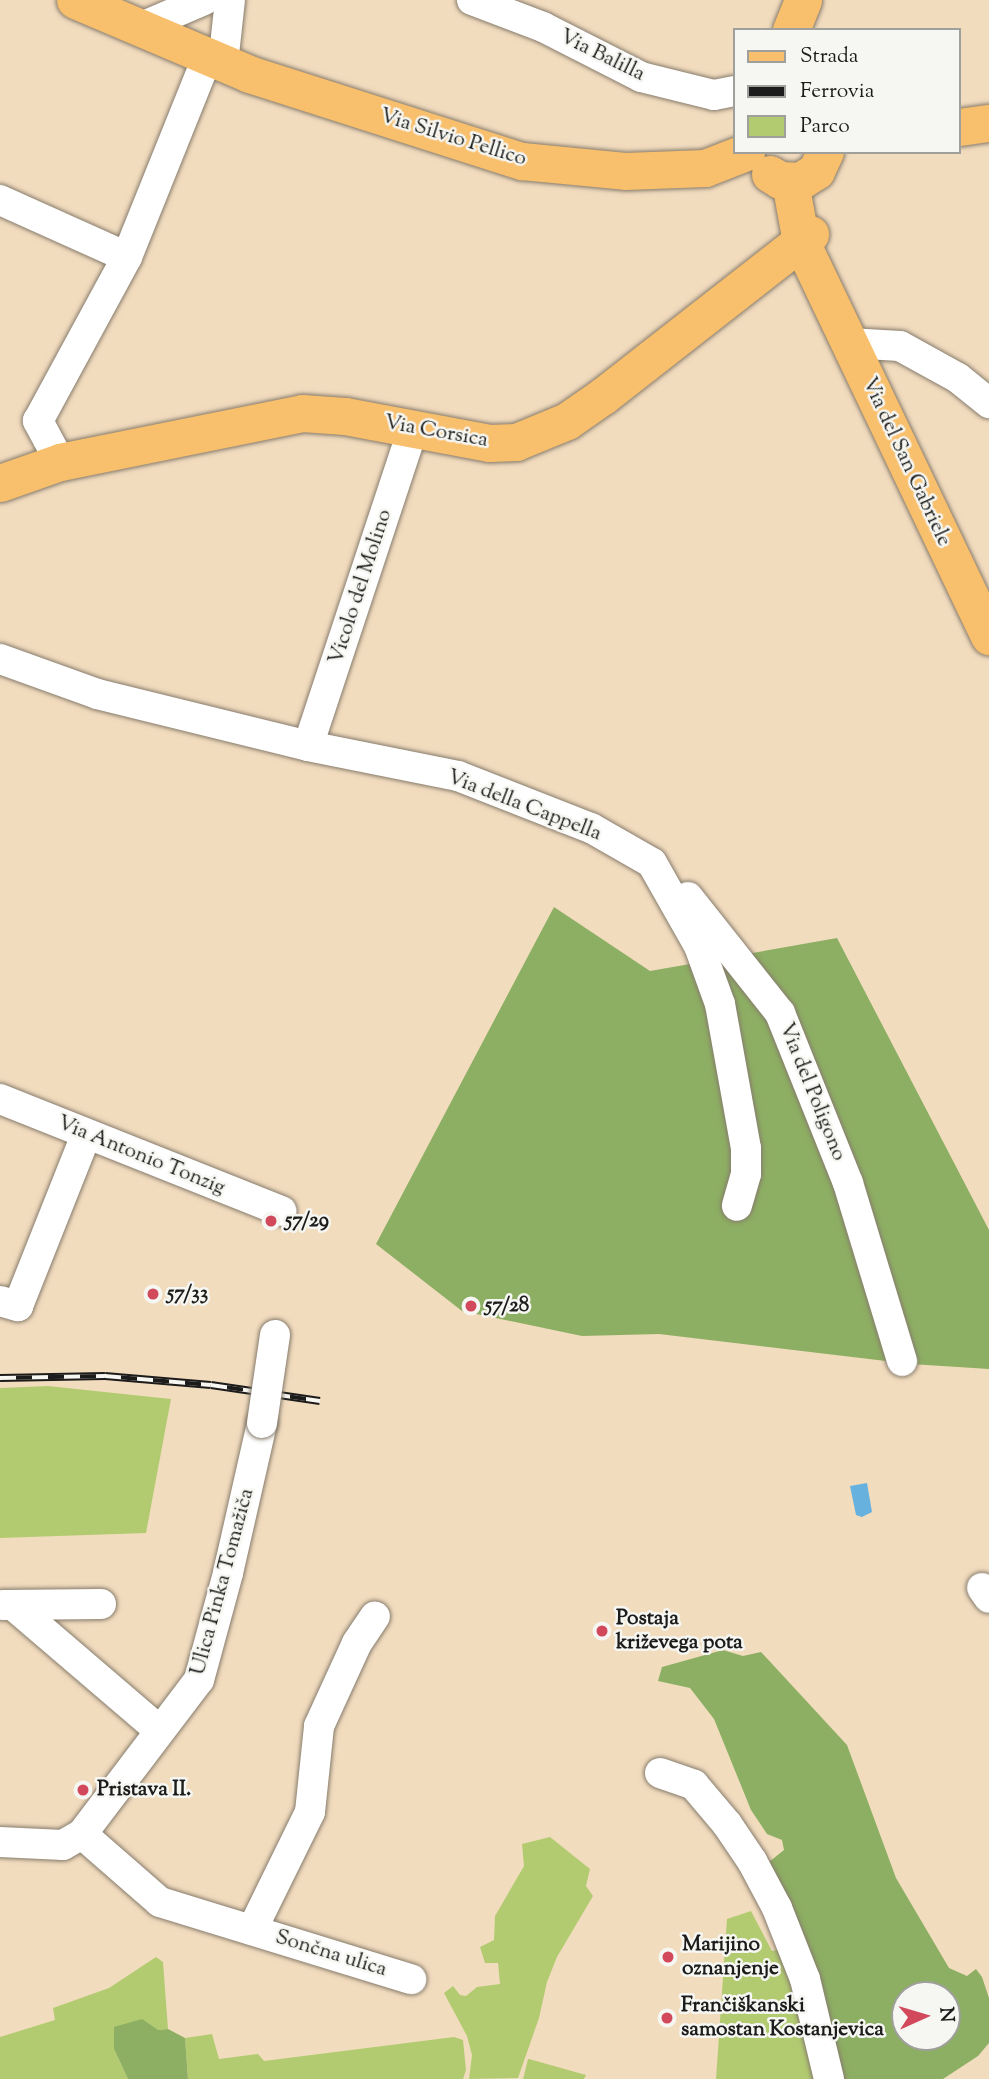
<!DOCTYPE html>
<html>
<head>
<meta charset="utf-8">
<style>
  body { margin:0 }
  #map { position:relative; width:989px; height:2079px; overflow:hidden; background:#f2dcbe; font-family:"Sorts Mill Goudy",serif }
  div>[style] { position:absolute }
  [style*='--x'] { left:calc(var(--x)*1px); top:calc(var(--y)*1px); width:calc(var(--w)*1px); rotate:calc(var(--a)*1deg) }
  .green>* { inset:0; background:#b2cb71 }
  .forest>* { inset:0; background:#8daf63 }
  .water>* { inset:0; background:#67b1df }
  .roads { filter:drop-shadow(0 0 2px #877c6d) drop-shadow(0 0 2px #877c6d) }
  .minor>* { height:30px; margin:-15px; padding:0 15px; transform-origin:15px; border-radius:15px; background:#fff }
  .major>* { height:37px; margin:-18.5px; padding:0 18.5px; transform-origin:18.5px; border-radius:18.5px; background:#f8bf6c }
  .rail>* { height:8px; margin-top:-4px; transform-origin:0; background:repeating-linear-gradient(90deg,#f6f6f2 0 16px,#1c1c1c 0 32px); box-sizing:border-box; border-block:2px solid #1c1c1c }
  .bridges { filter:drop-shadow(0 0 2px #877c6d) drop-shadow(0 0 2px #877c6d) }
  .minor-bridge>* { height:30px; margin:-15px; padding:0 15px; transform-origin:15px; border-radius:15px; background:#fff }
  .dots>* { width:19px; height:19px; translate:-50% -50%; box-sizing:border-box; border:4px solid #f6f6f2; border-radius:50% }
  span { translate:-50% -50%; white-space:nowrap; text-align:center; line-height:1.15; -webkit-text-stroke:5px #f6f6f2; paint-order:stroke }
  .street-label { font-size:21px; color:#1c1c1c }
  .poi-label { font-size:21px; color:#1c1c1c; font-weight:700 }
  .left { translate:0 -50%; text-align:left }
  .legend { position:absolute; left:733px; top:28px; width:228px; height:126px; box-sizing:border-box; background:#f6f6f2; border:2px solid #9f9f9c; margin:0; padding:9px 12px; list-style:none; font-size:21px; color:#1c1c1c }
  .legend li { display:flex; align-items:center; gap:14px; height:35px }
  .legend b { width:35px; border:2px solid #9f9f9c }
  .north { position:absolute; left:891px; top:1981px; width:70px; height:70px; box-sizing:border-box; background:#f6f6f2; border:2px solid #9f9f9c; border-radius:50%; rotate:86deg; font-size:19px; font-weight:700; line-height:28px; text-align:center; color:#1c1c1c }
  .north::after { content:''; display:block; margin:auto; width:24px; height:32px; background:#d1495b; clip-path:polygon(50% 0,100% 100%,50% 72%,0 100%) }
</style>
</head>
<body>
<div id="map">
  <div class="green">
    <i style="clip-path:polygon(48px 1386px,171px 1399px,146px 1533px,0 1538px,0 1388px)"></i>
    <i style="clip-path:polygon(550px 1837px,590px 1869px,586px 1886px,593px 1896px,557px 1957px,547px 1982px,539px 2018px,518px 2078px,469px 2079px,472px 2055px,467px 2036px,444px 1993px,453px 1986px,460px 1995px,466px 1996px,477px 1987px,500px 1984px,498px 1963px,485px 1963px,480px 1947px,494px 1940px,495px 1916px,524px 1866px,522px 1844px)"></i>
    <i style="clip-path:polygon(751px 1911px,772px 1951px,782px 1949px,818px 2079px,716px 2079px,727px 1919px)"></i>
    <i style="clip-path:polygon(156px 1957px,163px 1962px,168px 2029px,158px 2030px,114px 2049px,128px 2079px,0 2079px,0 2037px,55px 2020px,53px 2008px,109px 1988px)"></i>
    <i style="clip-path:polygon(212px 2034px,219px 2059px,258px 2054px,264px 2061px,454px 2037px,463px 2040px,466px 2070px,463px 2079px,188px 2079px,185px 2038px)"></i>
    <i style="clip-path:polygon(528px 2059px,529px 2059px,586px 2075px,584px 2079px,523px 2079px)"></i>
  </div>
  <div class="forest">
    <i style="clip-path:polygon(554px 907px,650px 971px,837px 938px,989px 1230px,989px 1369px,911px 1364px,659px 1334px,582px 1336px,462px 1311px,376px 1244px)"></i>
    <i style="clip-path:polygon(evenodd,723px 1650px,743px 1656px,761px 1652px,847px 1745px,896px 1878px,949px 1968px,967px 1976px,976px 1969px,982px 1977px,989px 1998px,989px 2043px,978px 2056px,943px 2079px,832px 2079px,764px 1866px,784px 1850px,782px 1840px,767px 1834px,751px 1810px,714px 1719px,690px 1688px,658px 1681px,662px 1667px,723px 1650px,905px 1995px,947px 1995px,947px 2037px,905px 2037px,905px 1995px)"></i>
    <i style="clip-path:polygon(142px 2019px,158px 2030px,168px 2029px,185px 2038px,188px 2079px,128px 2079px,114px 2049px,114px 2027px)"></i>
  </div>
  <div class="water">
    <i style="clip-path:polygon(867px 1483px,872px 1512px,862px 1517px,856px 1515px,850px 1486px)"></i>
  </div>
  <div class="roads">
    <div class="minor">
      <i style="--x:472;--y:0;--w:76;--a:20.8"></i>
      <i style="--x:543;--y:27;--w:110;--a:27"></i>
      <i style="--x:641;--y:77;--w:75;--a:13.9"></i>
      <i style="--x:714;--y:95;--w:21;--a:-11"></i>
      <i style="--x:139;--y:28;--w:71;--a:-23.3"></i>
      <i style="--x:223;--y:64;--w:64;--a:-83.8"></i>
      <i style="--x:0;--y:200;--w:139;--a:24.2"></i>
      <i style="--x:849;--y:343;--w:51;--a:3.4"></i>
      <i style="--x:900;--y:346;--w:66;--a:28.9"></i>
      <i style="--x:958;--y:378;--w:40;--a:39"></i>
      <i style="--x:60;--y:462;--w:47;--a:-118.2"></i>
      <i style="--x:38;--y:421;--w:187;--a:-61.5"></i>
      <i style="--x:127;--y:257;--w:214;--a:-68.1"></i>
      <i style="--x:0;--y:659;--w:103;--a:19.8"></i>
      <i style="--x:97;--y:694;--w:217;--a:13.8"></i>
      <i style="--x:308;--y:746;--w:153;--a:11.3"></i>
      <i style="--x:458;--y:776;--w:143;--a:21.4"></i>
      <i style="--x:591;--y:828;--w:70;--a:29.8"></i>
      <i style="--x:652;--y:863;--w:95;--a:60.5"></i>
      <i style="--x:699;--y:946;--w:62;--a:70.1"></i>
      <i style="--x:720;--y:1004;--w:146;--a:79.8"></i>
      <i style="--x:746;--y:1148;--w:26;--a:90"></i>
      <i style="--x:746;--y:1174;--w:33;--a:106"></i>
      <i style="--x:308;--y:746;--w:335;--a:-71.7"></i>
      <i style="--x:688;--y:897;--w:148;--a:51.6"></i>
      <i style="--x:780;--y:1013;--w:183;--a:68.2"></i>
      <i style="--x:848;--y:1183;--w:186;--a:73.1"></i>
      <i style="--x:0;--y:1099;--w:303;--a:21.7"></i>
      <i style="--x:0;--y:1301;--w:19;--a:16"></i>
      <i style="--x:18;--y:1306;--w:184;--a:-68.3"></i>
      <i style="--x:982;--y:1588;--w:12;--a:55"></i>
      <i style="--x:3;--y:1605;--w:98;--a:-0.6"></i>
      <i style="--x:13;--y:1605;--w:192;--a:40.6"></i>
      <i style="--x:660;--y:1773;--w:36;--a:19"></i>
      <i style="--x:694;--y:1785;--w:51;--a:49.8"></i>
      <i style="--x:727;--y:1824;--w:45;--a:56"></i>
      <i style="--x:752;--y:1861;--w:53;--a:62"></i>
      <i style="--x:777;--y:1908;--w:76;--a:68.5"></i>
      <i style="--x:805;--y:1979;--w:103;--a:76.5"></i>
      <i style="--x:82;--y:1834;--w:103;--a:41.1"></i>
      <i style="--x:160;--y:1902;--w:263;--a:17.1"></i>
      <i style="--x:0;--y:1842;--w:63;--a:2.7"></i>
      <i style="--x:63;--y:1845;--w:22;--a:-30"></i>
      <i style="--x:82;--y:1834;--w:193;--a:-52.8"></i>
      <i style="--x:199;--y:1680;--w:111;--a:-74.8"></i>
      <i style="--x:228;--y:1573;--w:154;--a:-77.2"></i>
      <i style="--x:252;--y:1930;--w:131;--a:-63.8"></i>
      <i style="--x:310;--y:1812;--w:86;--a:-84"></i>
      <i style="--x:319;--y:1726;--w:91;--a:-65.4"></i>
      <i style="--x:357;--y:1643;--w:32;--a:-56"></i>
    </div>
    <div class="major">
      <i style="--x:75;--y:0;--w:189;--a:23"></i>
      <i style="--x:249;--y:74;--w:287;--a:17.7"></i>
      <i style="--x:522;--y:161;--w:103;--a:5.5"></i>
      <i style="--x:625;--y:171;--w:80;--a:-2.1"></i>
      <i style="--x:705;--y:168;--w:44;--a:-21.3"></i>
      <i style="--x:791;--y:30;--w:32;--a:-68"></i>
      <i style="--x:959;--y:127;--w:30;--a:-8"></i>
      <i style="--x:770;--y:174;--w:12;--a:31"></i>
      <i style="--x:780;--y:180;--w:20;--a:3"></i>
      <i style="--x:800;--y:181;--w:19;--a:-32"></i>
      <i style="--x:816;--y:171;--w:21;--a:-65"></i>
      <i style="--x:790;--y:182;--w:61;--a:79.6"></i>
      <i style="--x:801;--y:242;--w:437;--a:64.5"></i>
      <i style="--x:0;--y:483;--w:64;--a:-19.3"></i>
      <i style="--x:60;--y:462;--w:247;--a:-11.4"></i>
      <i style="--x:302;--y:413;--w:43;--a:4"></i>
      <i style="--x:345;--y:416;--w:147;--a:10.6"></i>
      <i style="--x:489;--y:443;--w:27;--a:-2"></i>
      <i style="--x:516;--y:442;--w:55;--a:-22.4"></i>
      <i style="--x:567;--y:421;--w:44;--a:-34.8"></i>
      <i style="--x:603;--y:396;--w:263;--a:-38"></i>
    </div>
  </div>
  <div class="rail">
    <i style="--x:0;--y:1378;--w:105;--a:-1.1"></i>
    <i style="--x:105;--y:1376;--w:106;--a:4.9"></i>
    <i style="--x:211;--y:1385;--w:110;--a:8.4"></i>
  </div>
  <div class="bridges">
    <div class="minor-bridge">
      <i style="--x:262;--y:1423;--w:89;--a:-81.6"></i>
    </div>
  </div>
  <div class="dots">
    <i style="left:271px;top:1221px;background:#d1495b"></i>
    <i style="left:153px;top:1294px;background:#d1495b"></i>
    <i style="left:471px;top:1306px;background:#d1495b"></i>
    <i style="left:602px;top:1631px;background:#d1495b"></i>
    <i style="left:83px;top:1790px;background:#d1495b"></i>
    <i style="left:668px;top:1957px;background:#d1495b"></i>
    <i style="left:667px;top:2018px;background:#d1495b"></i>
  </div>
  <div class="street-label">
    <span style="left:602px;top:56px;rotate:26deg">Via Balilla</span>
    <span style="left:453px;top:138px;rotate:17deg">Via Silvio Pellico</span>
    <span style="left:436px;top:432px;rotate:10deg">Via Corsica</span>
    <span style="left:906px;top:462px;rotate:65deg">Via del San Gabriele</span>
    <span style="left:361px;top:587px;rotate:-72deg">Vicolo del Molino</span>
    <span style="left:524px;top:806px;rotate:21deg">Via della Cappella</span>
    <span style="left:812px;top:1092px;rotate:68deg">Via del Poligono</span>
    <span style="left:141px;top:1156px;rotate:22deg">Via Antonio Tonzig</span>
    <span style="left:223px;top:1582px;rotate:-75deg">Ulica Pinka Tomažiča</span>
    <span style="left:331px;top:1954px;rotate:17deg">Sončna ulica</span>
  </div>
  <div class="poi-label">
    <span class="left" style="left:285px;top:1221px">57/29</span>
    <span class="left" style="left:167px;top:1294px">57/33</span>
    <span class="left" style="left:485px;top:1306px">57/28</span>
    <span class="left" style="left:616px;top:1631px">Postaja<br>križevega pota</span>
    <span class="left" style="left:97px;top:1790px">Pristava II.</span>
    <span class="left" style="left:682px;top:1957px">Marijino<br>oznanjenje</span>
    <span class="left" style="left:681px;top:2018px">Frančiškanski<br>samostan Kostanjevica</span>
  </div>
  <ul class="legend">
  <li><b style="height:9px;background:#f8bf6c"></b>Strada</li>
  <li><b style="height:9px;background:#1c1c1c"></b>Ferrovia</li>
  <li><b style="height:19px;background:#b2cb71"></b>Parco</li>
  </ul>
  <div class="north">N</div>
</div>
</body>
</html>
